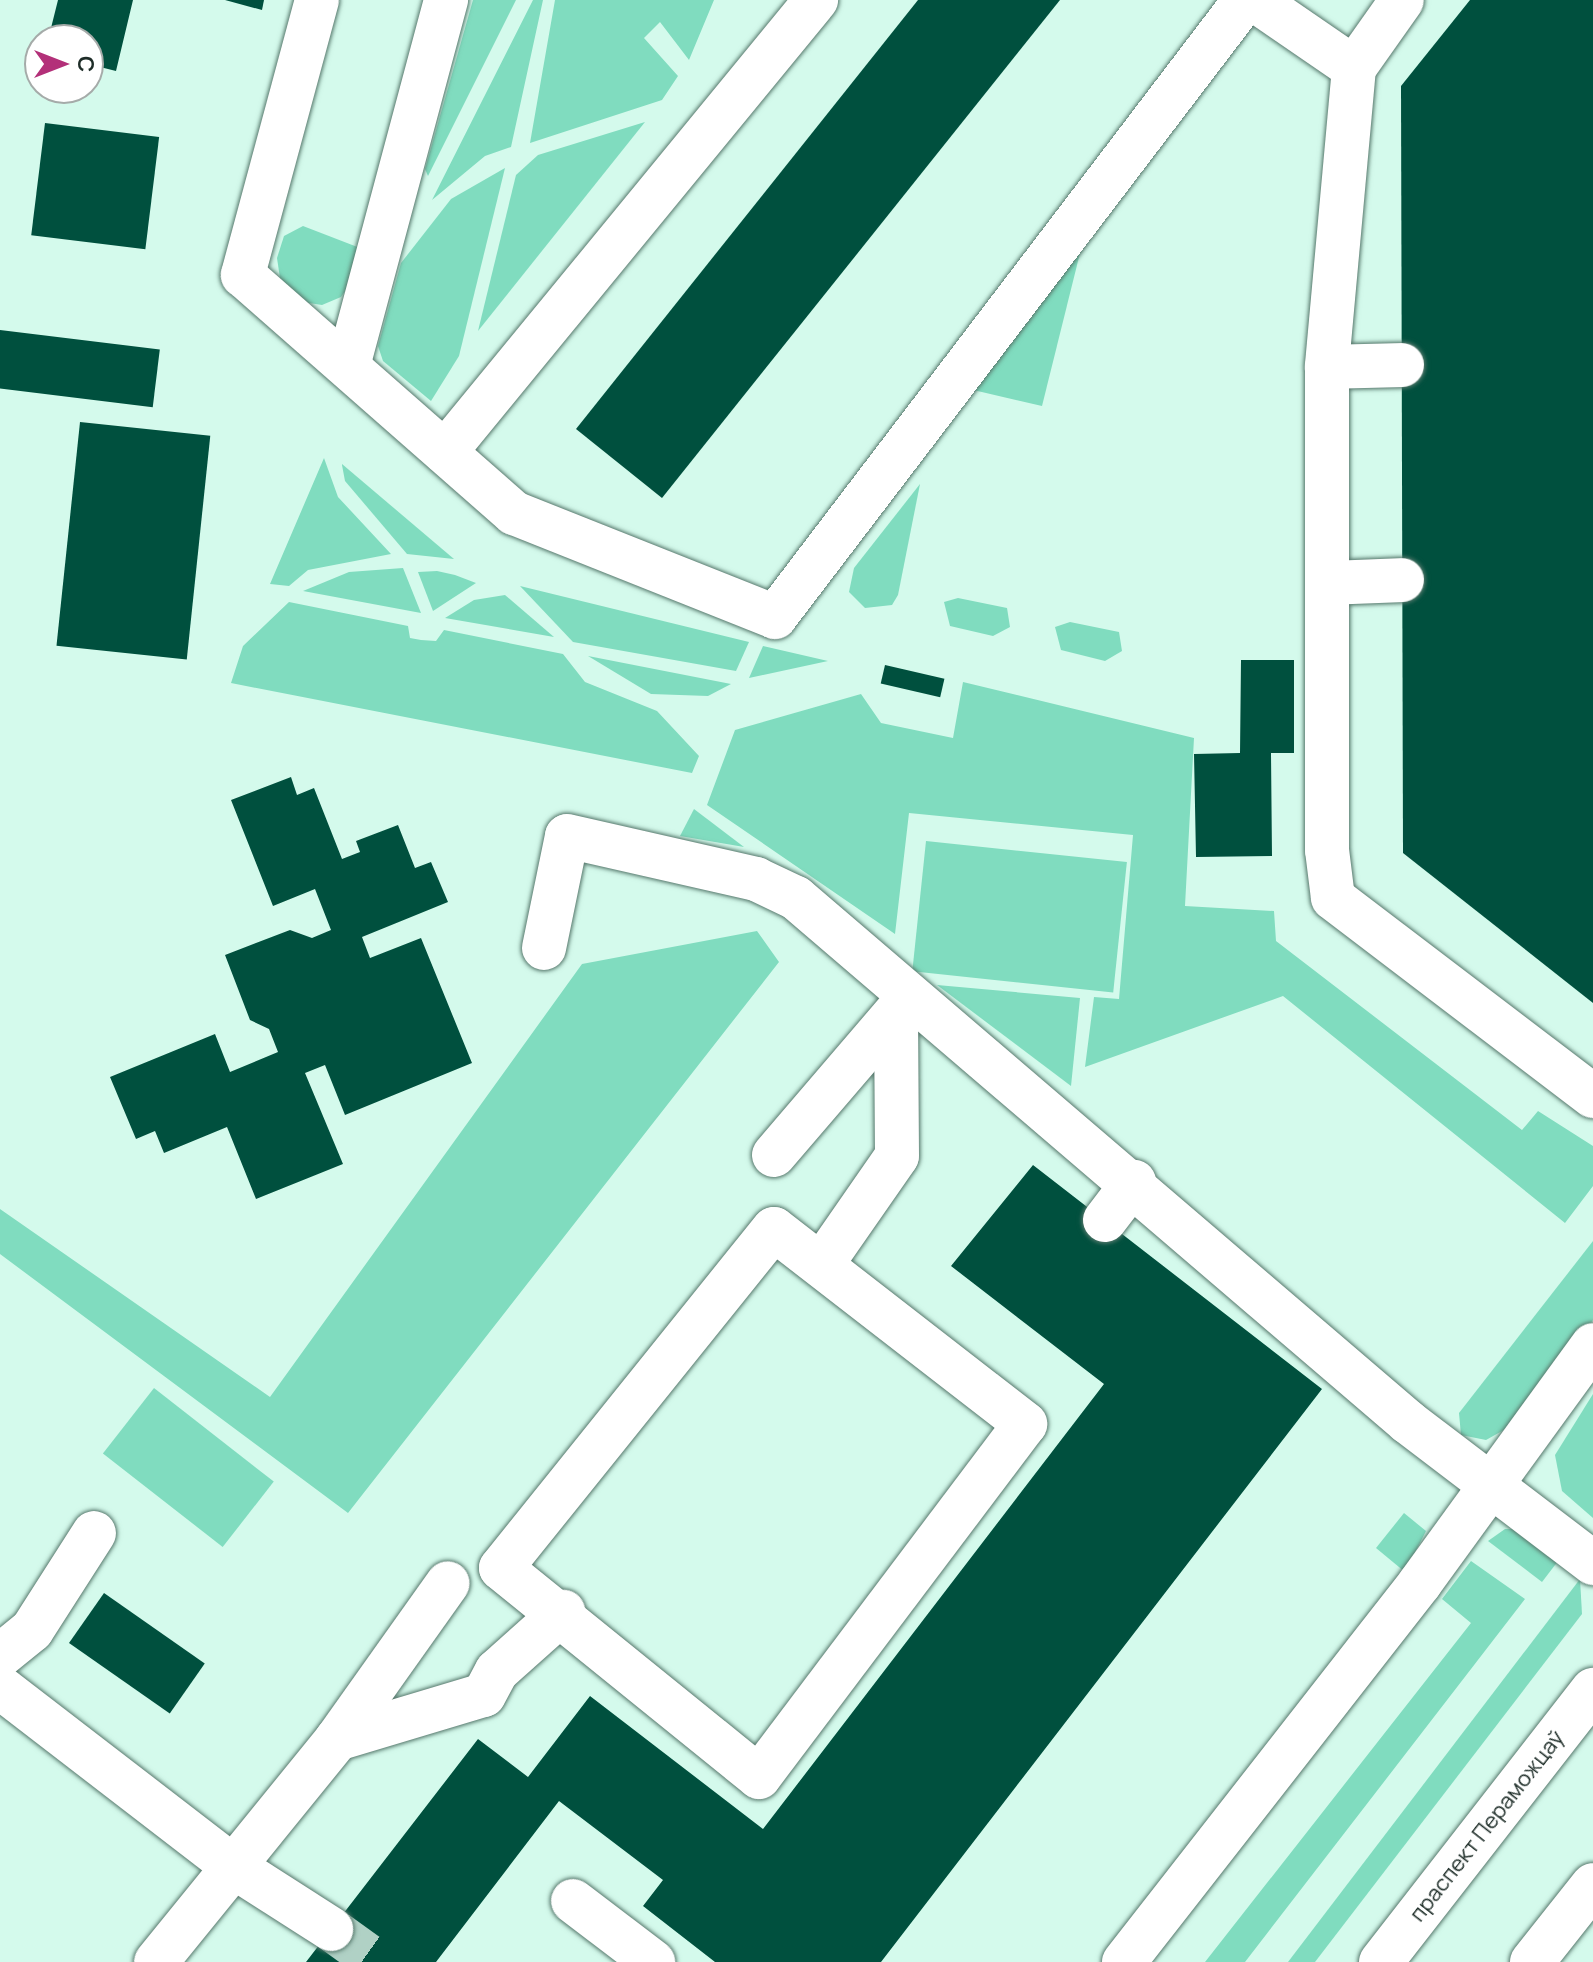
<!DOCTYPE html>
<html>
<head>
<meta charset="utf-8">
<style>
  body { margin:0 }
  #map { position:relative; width:1593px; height:1962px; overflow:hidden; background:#d4faec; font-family:Manrope,sans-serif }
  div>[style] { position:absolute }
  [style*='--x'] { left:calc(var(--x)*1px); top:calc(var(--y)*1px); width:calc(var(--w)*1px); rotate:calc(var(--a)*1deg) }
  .green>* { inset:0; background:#80dcbf; transform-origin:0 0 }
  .building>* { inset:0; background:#00503e; transform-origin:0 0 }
  .minor-tunnel>* { height:44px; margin-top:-22px; transform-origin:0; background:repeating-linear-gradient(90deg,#b0d1c5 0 44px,transparent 0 66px) }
  .roads { filter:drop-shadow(0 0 2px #56786c) drop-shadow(0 0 2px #56786c) }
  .minor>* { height:44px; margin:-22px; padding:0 22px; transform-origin:22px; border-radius:22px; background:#fff }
  .major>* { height:44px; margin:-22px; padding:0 22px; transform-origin:22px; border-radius:22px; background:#fff }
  span { translate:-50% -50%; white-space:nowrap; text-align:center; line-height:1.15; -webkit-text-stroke:8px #fff; paint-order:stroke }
  .street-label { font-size:22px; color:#1e2d28 }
  .north { position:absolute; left:24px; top:24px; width:80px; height:80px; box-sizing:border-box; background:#fff; border:2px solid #a5aba9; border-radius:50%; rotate:90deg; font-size:22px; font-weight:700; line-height:32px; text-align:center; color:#1e2d28 }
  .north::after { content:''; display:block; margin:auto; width:28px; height:36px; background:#b33079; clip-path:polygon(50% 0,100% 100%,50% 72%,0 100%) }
</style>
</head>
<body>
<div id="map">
  <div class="green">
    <i style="clip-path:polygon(473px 0,516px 0,428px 176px,425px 169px)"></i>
    <i style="clip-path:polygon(533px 0,543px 0,511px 147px,485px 156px,432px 200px)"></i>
    <i style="clip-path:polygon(555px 0,714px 0,689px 60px,660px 22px,644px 38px,678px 76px,662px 100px,530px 143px)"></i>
    <i style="clip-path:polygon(645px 122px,478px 331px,516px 175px,538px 155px)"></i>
    <i style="clip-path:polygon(505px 168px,459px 356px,431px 401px,383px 361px,378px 346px,401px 263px,451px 199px)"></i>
    <i style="clip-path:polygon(303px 226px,360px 248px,356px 275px,341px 297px,322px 305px,296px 301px,281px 285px,277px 258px,284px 236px)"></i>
    <i style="clip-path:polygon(1082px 245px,1042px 406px,969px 389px)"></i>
    <i style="clip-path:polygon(324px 458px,338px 497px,391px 554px,308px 570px,289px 586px,270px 584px)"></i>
    <i style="clip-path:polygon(342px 465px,342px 464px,454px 559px,407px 554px,345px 481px)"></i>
    <i style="clip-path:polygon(920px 484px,898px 595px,892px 605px,865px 608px,849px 592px,854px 568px)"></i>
    <i style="clip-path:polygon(403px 568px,421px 613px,303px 591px,349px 572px)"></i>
    <i style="clip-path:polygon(437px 571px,455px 575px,476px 583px,433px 611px,418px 572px)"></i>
    <i style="clip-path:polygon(520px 586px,749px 642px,736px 671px,573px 642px)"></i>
    <i style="clip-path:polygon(505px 595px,554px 637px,445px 618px,474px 600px)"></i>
    <i style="clip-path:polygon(958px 598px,1007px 608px,1010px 627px,993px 636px,950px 626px,944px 602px)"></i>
    <i style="clip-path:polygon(289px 602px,408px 626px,410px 638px,421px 640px,436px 641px,444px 630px,563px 654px,585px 682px,657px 711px,699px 756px,692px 773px,231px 683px,243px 646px)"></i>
    <i style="clip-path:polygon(1070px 622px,1119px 632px,1122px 651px,1105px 661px,1061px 650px,1055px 627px)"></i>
    <i style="clip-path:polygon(763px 646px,828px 661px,749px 678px)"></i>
    <i style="clip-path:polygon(588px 656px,731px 684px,708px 696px,651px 694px)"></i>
    <i style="clip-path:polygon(963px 682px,1194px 738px,1185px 906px,1274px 911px,1276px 941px,1522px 1130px,1538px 1111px,1593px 1146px,1593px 1186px,1565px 1223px,1283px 996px,1085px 1067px,1094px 997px,1119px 999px,1133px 835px,909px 813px,895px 934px,707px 805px,735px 730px,861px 694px,881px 723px,953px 738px)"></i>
    <i style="clip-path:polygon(694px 809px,744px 847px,680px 836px)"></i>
    <i style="left:926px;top:841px;width:202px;height:131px;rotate:6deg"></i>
    <i style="clip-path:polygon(757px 931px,779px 962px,348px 1513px,0 1254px,0 1209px,270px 1397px,582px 964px)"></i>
    <i style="clip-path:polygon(937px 985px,1080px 998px,1071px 1086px)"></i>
    <i style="clip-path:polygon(1593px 1241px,1593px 1320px,1511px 1426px,1486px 1440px,1461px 1435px,1459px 1413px)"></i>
    <i style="left:154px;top:1388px;width:152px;height:83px;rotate:38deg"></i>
    <i style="clip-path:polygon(1593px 1394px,1593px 1518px,1562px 1491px,1555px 1455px)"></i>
    <i style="clip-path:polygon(1404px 1513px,1426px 1531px,1405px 1572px,1376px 1548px)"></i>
    <i style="clip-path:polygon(1505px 1529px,1521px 1529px,1565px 1552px,1542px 1582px,1488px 1541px)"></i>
    <i style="clip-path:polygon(1471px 1561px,1525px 1599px,1245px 1962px,1205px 1962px,1471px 1623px,1442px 1599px)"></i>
    <i style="clip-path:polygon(1580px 1579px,1582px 1614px,1315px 1962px,1288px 1962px)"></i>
  </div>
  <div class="building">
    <i style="clip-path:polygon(58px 0,133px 0,116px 71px,88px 64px,88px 40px,48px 40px)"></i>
    <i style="clip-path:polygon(225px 0,264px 0,262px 10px)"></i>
    <i style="clip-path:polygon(918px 0,1060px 0,662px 498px,576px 429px)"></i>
    <i style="clip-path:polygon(1470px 0,1593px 0,1593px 1003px,1403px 853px,1401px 86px)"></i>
    <i style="left:45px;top:123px;width:115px;height:113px;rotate:7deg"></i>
    <i style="left:0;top:330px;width:161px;height:58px;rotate:7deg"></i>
    <i style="left:80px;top:422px;width:131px;height:225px;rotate:6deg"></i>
    <i style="clip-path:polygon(1241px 660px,1294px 660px,1294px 753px,1271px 753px,1272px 856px,1196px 857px,1194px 754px,1240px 753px)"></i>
    <i style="left:885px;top:665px;width:61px;height:19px;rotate:13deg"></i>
    <i style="clip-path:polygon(291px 777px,297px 795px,314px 788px,342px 859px,360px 852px,356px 841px,398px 825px,415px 868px,431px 862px,448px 902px,362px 937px,370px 958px,421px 938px,472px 1063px,345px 1115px,325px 1065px,305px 1073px,343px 1164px,256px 1199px,227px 1127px,164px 1153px,155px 1131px,136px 1139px,110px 1077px,215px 1034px,230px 1072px,278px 1052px,269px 1029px,250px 1020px,225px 955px,290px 930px,312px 938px,331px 930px,315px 889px,273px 906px,231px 800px)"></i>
    <i style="clip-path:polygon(1033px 1165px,1322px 1389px,881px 1962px,715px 1962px,643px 1906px,663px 1880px,559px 1801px,436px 1962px,306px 1962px,478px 1739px,528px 1777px,590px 1696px,763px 1829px,1104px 1384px,951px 1266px)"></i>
    <i style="left:104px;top:1593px;width:123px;height:61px;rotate:35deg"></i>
  </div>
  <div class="minor-tunnel">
    <i style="--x:331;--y:1929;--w:57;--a:35.7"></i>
  </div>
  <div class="roads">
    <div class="minor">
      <i style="--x:317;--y:0;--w:285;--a:105.1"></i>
      <i style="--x:243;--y:275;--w:361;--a:41.3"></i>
      <i style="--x:514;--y:513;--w:281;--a:21.7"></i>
      <i style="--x:775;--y:617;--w:776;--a:-52.7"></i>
      <i style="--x:1255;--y:0;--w:120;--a:34.5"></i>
      <i style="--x:1354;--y:68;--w:300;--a:95.2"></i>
      <i style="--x:1327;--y:367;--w:483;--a:90"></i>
      <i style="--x:1327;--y:850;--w:48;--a:82.9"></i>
      <i style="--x:1333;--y:898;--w:327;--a:37.3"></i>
      <i style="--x:1354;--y:68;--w:83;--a:-54.8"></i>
      <i style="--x:348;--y:366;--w:379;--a:-75"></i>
      <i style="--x:1327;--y:367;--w:75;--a:-1.5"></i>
      <i style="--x:445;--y:452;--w:585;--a:-50.62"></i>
      <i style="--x:1328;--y:583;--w:74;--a:-2.3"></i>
      <i style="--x:544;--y:948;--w:114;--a:-78.4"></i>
      <i style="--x:567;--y:836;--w:194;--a:12.8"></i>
      <i style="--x:756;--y:879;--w:44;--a:25.4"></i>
      <i style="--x:796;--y:898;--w:806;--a:40.57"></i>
      <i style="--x:1408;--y:1422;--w:233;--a:37.3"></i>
      <i style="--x:774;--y:1155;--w:201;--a:-49.4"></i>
      <i style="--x:1105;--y:1220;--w:48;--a:-52.7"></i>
      <i style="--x:774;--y:1229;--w:318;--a:37.8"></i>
      <i style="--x:1025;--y:1424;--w:442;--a:127"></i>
      <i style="--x:759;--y:1777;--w:332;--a:-141"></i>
      <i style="--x:501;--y:1568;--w:435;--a:-51.2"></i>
      <i style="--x:822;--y:1264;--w:131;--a:-55.2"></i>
      <i style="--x:897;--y:1156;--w:141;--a:-90.4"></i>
      <i style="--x:0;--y:1656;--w:41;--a:-39.1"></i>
      <i style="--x:32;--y:1630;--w:115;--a:-57.4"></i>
      <i style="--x:0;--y:1687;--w:292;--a:37.6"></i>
      <i style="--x:231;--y:1865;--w:119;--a:32.6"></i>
      <i style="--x:337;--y:1739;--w:153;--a:-16.7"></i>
      <i style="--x:484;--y:1695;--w:27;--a:-62"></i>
      <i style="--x:497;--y:1671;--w:89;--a:-41.8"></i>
      <i style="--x:573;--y:1901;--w:101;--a:37.3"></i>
      <i style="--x:156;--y:1962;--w:287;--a:-50.9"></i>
      <i style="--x:337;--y:1739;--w:191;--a:-54.6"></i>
      <i style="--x:1124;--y:1962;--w:481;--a:-52"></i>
      <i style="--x:1420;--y:1583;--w:294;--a:-54"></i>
    </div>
    <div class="major">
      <i style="--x:1381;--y:1962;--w:345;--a:-52.1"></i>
      <i style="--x:1532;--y:1962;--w:98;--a:-51.6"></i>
    </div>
  </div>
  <div class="street-label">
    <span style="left:1487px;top:1826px;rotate:-52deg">праспект Пераможцаў</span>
  </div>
  <div class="north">С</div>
</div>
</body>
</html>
